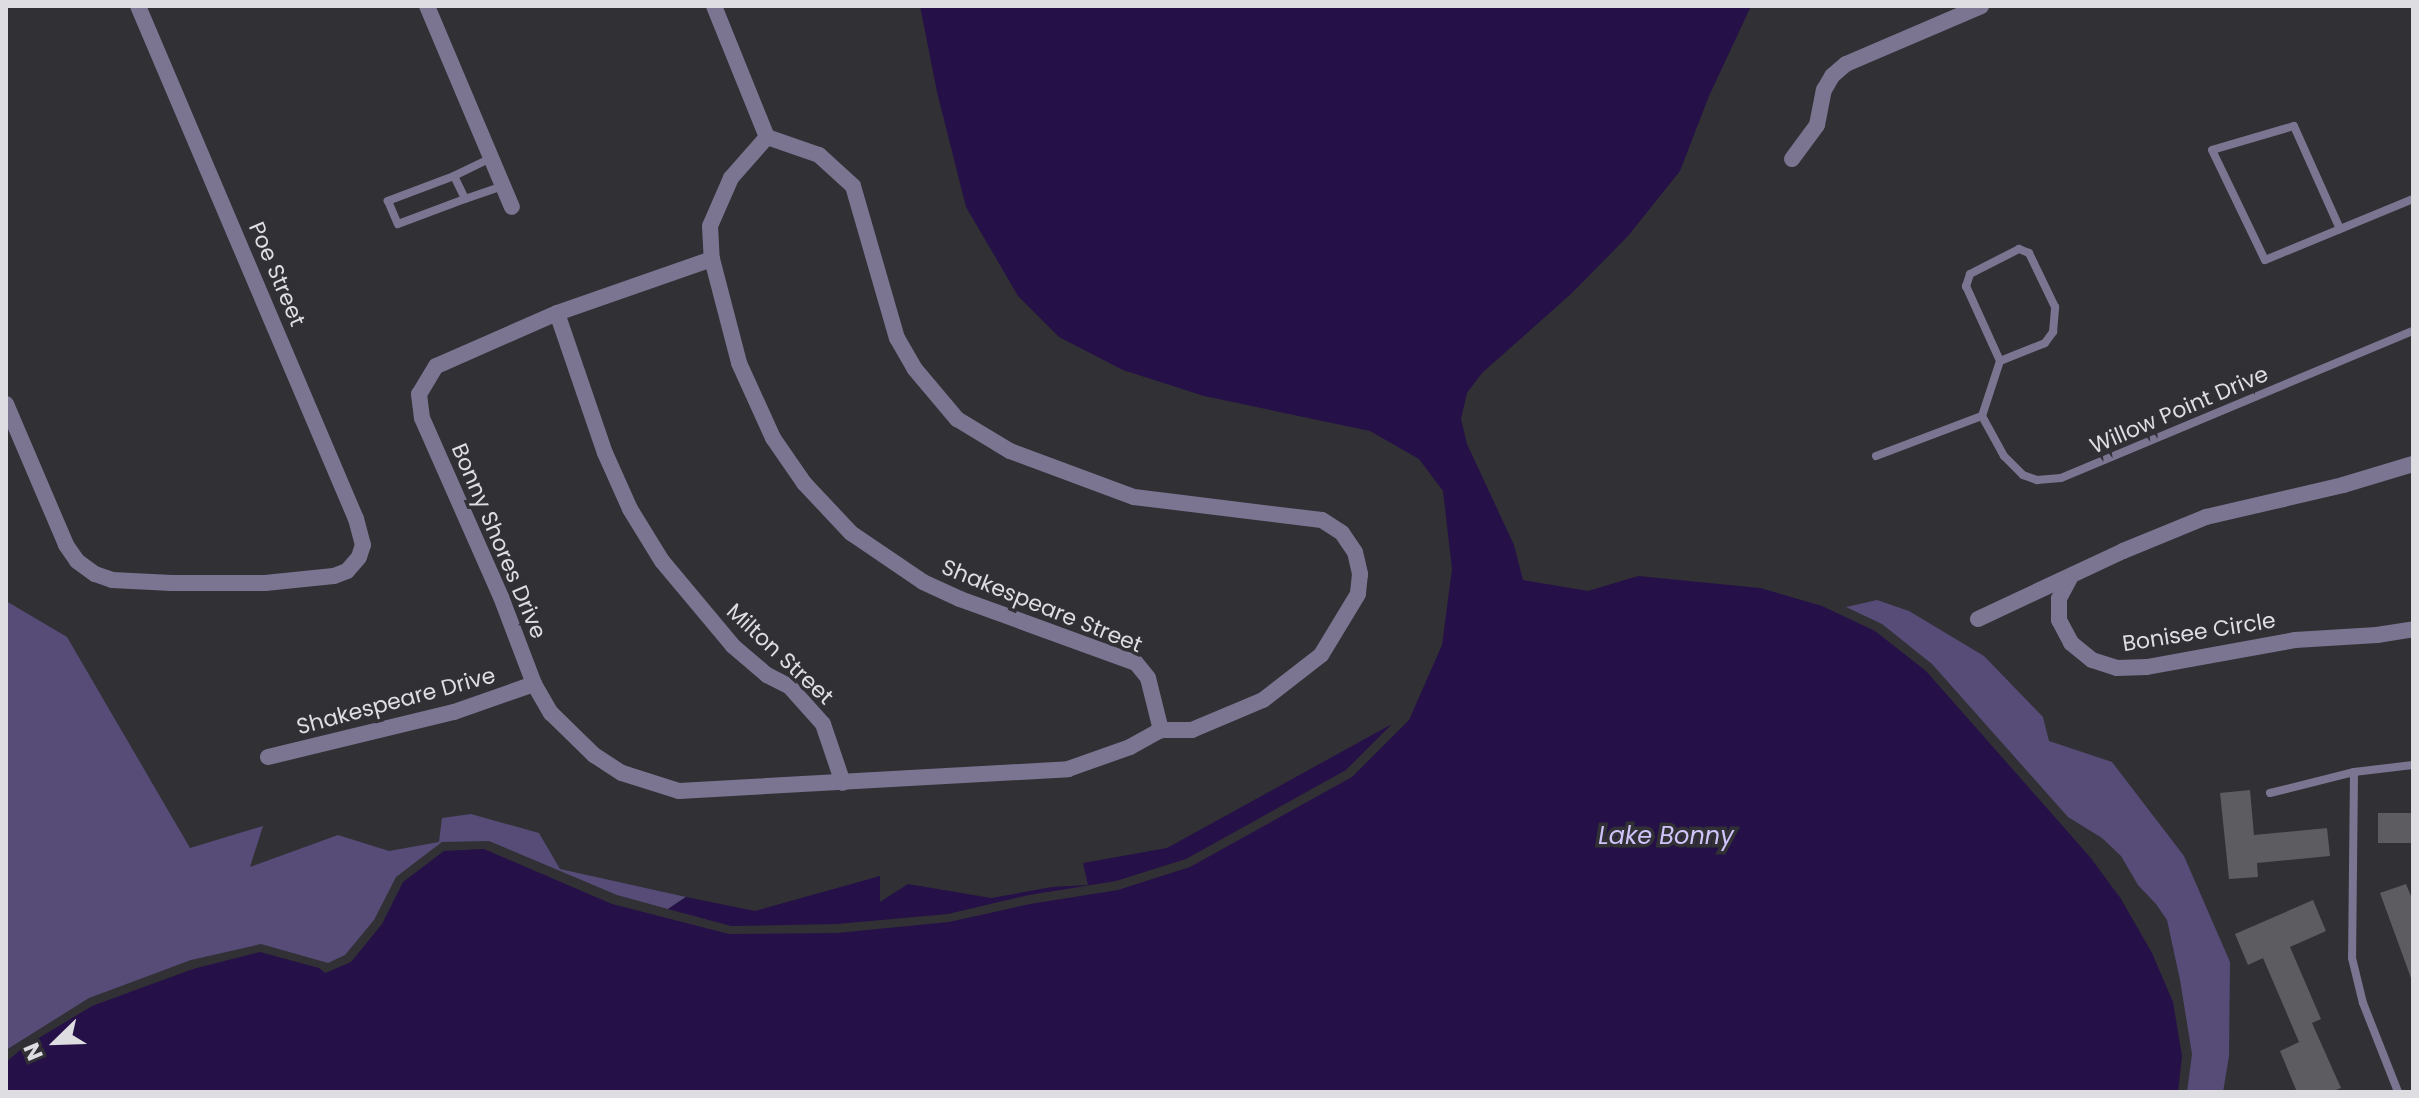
<!DOCTYPE html>
<html>
<head>
<meta charset="utf-8">
<style>
  body { margin:0 }
  #map { position:relative; width:2419px; height:1098px; overflow:hidden; background:#313035; font-family:Poppins,sans-serif }
  div>[style] { position:absolute }
  [style*='--x'] { left:calc(var(--x)*1px); top:calc(var(--y)*1px); width:calc(var(--w)*1px); rotate:calc(var(--a)*1deg) }
  .green>* { inset:0; background:#564c77 }
  .water>* { inset:0; background:#251048 }
  .building>* { inset:0; background:#5d5c61; transform-origin:0 0 }
  .lane>* { height:8px; margin:-4px; padding:0 4px; transform-origin:4px; border-radius:4px; background:#7b7592 }
  .street>* { height:16px; margin:-8px; padding:0 8px; transform-origin:8px; border-radius:8px; background:#7b7592 }
  span { translate:-50% -50%; white-space:nowrap; text-align:center; line-height:1.15; -webkit-text-stroke:7px #313035; paint-order:stroke }
  .street-label { font-size:22px; color:#dedde1 }
  .water-label { font-size:24px; color:#d0c4fb; font-style:italic }
  .frame { position:absolute; inset:0; border:8px solid #dedde1; pointer-events:none }
  .north { position:absolute; left:16px; top:1002px; width:80px; height:80px; -webkit-text-stroke:6px #313035; paint-order:stroke; rotate:247deg; font-size:22px; font-weight:700; line-height:32px; text-align:center; color:#dedde1 }
  .north::after { content:''; display:block; margin:auto; width:28px; height:36px; background:#dedde1; clip-path:polygon(50% 0,100% 100%,50% 72%,0 100%) }
</style>
</head>
<body>
<div id="map">
  <div class="green">
    <i style="clip-path:polygon(1877px 600px,1909px 611px,1984px 656px,2043px 717px,2049px 741px,2112px 762px,2184px 856px,2230px 962px,2229px 1056px,2223px 1092px,2187px 1092px,2192px 1054px,2180px 980px,2167px 920px,2156px 904px,2138px 885px,2121px 856px,2102px 838px,2068px 817px,1932px 664px,1882px 624px,1846px 607px)"></i>
    <i style="clip-path:polygon(6px 601px,67px 637px,190px 848px,263px 826px,250px 867px,338px 835px,389px 851px,439px 842px,442px 818px,471px 814px,539px 833px,560px 869px,686px 897px,668px 909px,617px 895px,489px 841px,442px 842px,396px 877px,374px 920px,345px 955px,328px 963px,261px 944px,191px 960px,89px 998px,6px 1050px)"></i>
  </div>
  <div class="water">
    <i style="clip-path:polygon(920px 6px,1751px 6px,1709px 96px,1680px 171px,1628px 236px,1572px 293px,1482px 373px,1467px 393px,1461px 419px,1467px 444px,1514px 545px,1523px 580px,1588px 591px,1638px 576px,1760px 588px,1822px 606px,1875px 631px,1926px 671px,2090px 857px,2121px 899px,2152px 953px,2173px 1002px,2182px 1056px,2178px 1092px,6px 1092px,6px 1062px,24px 1047px,92px 1006px,193px 969px,260px 952px,319px 968px,325px 973px,351px 962px,382px 924px,403px 882px,444px 851px,484px 849px,612px 904px,729px 934px,837px 933px,949px 922px,1030px 904px,1118px 890px,1190px 867px,1352px 777px,1409px 720px,1442px 645px,1452px 569px,1443px 491px,1419px 459px,1370px 431px,1204px 396px,1123px 370px,1059px 337px,1018px 296px,966px 207px,937px 92px)"></i>
    <i style="clip-path:polygon(1392px 724px,1346px 770px,1186px 859px,1116px 881px,1029px 895px,948px 914px,837px 924px,731px 926px,668px 909px,686px 897px,755px 911px,880px 876px,880px 902px,908px 884px,991px 898px,1052px 887px,1088px 885px,1083px 863px,1167px 848px)"></i>
  </div>
  <div class="building">
    <i style="clip-path:polygon(2250px 790px,2254px 835px,2327px 828px,2330px 856px,2257px 863px,2258px 877px,2229px 879px,2220px 793px)"></i>
    <i style="left:2413px;top:813px;width:30px;height:35px;rotate:90deg"></i>
    <i style="clip-path:polygon(2406px 884px,2413px 901px,2411px 978px,2380px 893px)"></i>
    <i style="clip-path:polygon(2313px 900px,2326px 931px,2290px 947px,2321px 1019px,2312px 1023px,2341px 1088px,2331px 1092px,2297px 1092px,2280px 1051px,2299px 1042px,2263px 958px,2248px 965px,2235px 934px)"></i>
  </div>
  <div class="lane">
    <i style="--x:491;--y:158;--w:41;--a:154.1"></i>
    <i style="--x:454;--y:176;--w:25;--a:64"></i>
    <i style="--x:465;--y:199;--w:40;--a:-18.9"></i>
    <i style="--x:454;--y:176;--w:71;--a:159.3"></i>
    <i style="--x:388;--y:201;--w:25;--a:67"></i>
    <i style="--x:398;--y:224;--w:72;--a:-20.5"></i>
    <i style="--x:2340;--y:229;--w:113;--a:-114.1"></i>
    <i style="--x:2294;--y:126;--w:85;--a:163.7"></i>
    <i style="--x:2212;--y:150;--w:122;--a:64.3"></i>
    <i style="--x:2265;--y:260;--w:160;--a:-22.4"></i>
    <i style="--x:1982;--y:416;--w:46;--a:61.2"></i>
    <i style="--x:2004;--y:456;--w:27;--a:45"></i>
    <i style="--x:2023;--y:475;--w:15;--a:20"></i>
    <i style="--x:2037;--y:480;--w:24;--a:-5"></i>
    <i style="--x:2061;--y:478;--w:381;--a:-22.7"></i>
    <i style="--x:1876;--y:456;--w:113;--a:-20.7"></i>
    <i style="--x:1982;--y:416;--w:58;--a:-71.9"></i>
    <i style="--x:2000;--y:361;--w:48;--a:-21.8"></i>
    <i style="--x:2045;--y:343;--w:14;--a:-54"></i>
    <i style="--x:2053;--y:332;--w:25;--a:-85"></i>
    <i style="--x:2055;--y:307;--w:60;--a:-115.7"></i>
    <i style="--x:2029;--y:253;--w:11;--a:-158"></i>
    <i style="--x:2019;--y:249;--w:55;--a:153"></i>
    <i style="--x:1970;--y:274;--w:13;--a:108"></i>
    <i style="--x:1966;--y:286;--w:82;--a:65.6"></i>
    <i style="--x:2354;--y:772;--w:186;--a:90.6"></i>
    <i style="--x:2352;--y:958;--w:46;--a:76.3"></i>
    <i style="--x:2363;--y:1003;--w:96;--a:68.5"></i>
    <i style="--x:2270;--y:793;--w:87;--a:-14"></i>
    <i style="--x:2354;--y:772;--w:59;--a:-6.8"></i>
  </div>
  <div class="street">
    <i style="--x:427;--y:6;--w:218;--a:67.1"></i>
    <i style="--x:714;--y:6;--w:141;--a:68"></i>
    <i style="--x:767;--y:137;--w:55;--a:19.1"></i>
    <i style="--x:819;--y:155;--w:46;--a:42.4"></i>
    <i style="--x:853;--y:186;--w:158;--a:73.9"></i>
    <i style="--x:897;--y:338;--w:34;--a:60"></i>
    <i style="--x:914;--y:368;--w:67;--a:49.9"></i>
    <i style="--x:957;--y:419;--w:62;--a:31.1"></i>
    <i style="--x:1010;--y:451;--w:132;--a:20.4"></i>
    <i style="--x:1134;--y:497;--w:189;--a:7"></i>
    <i style="--x:1322;--y:520;--w:24;--a:33"></i>
    <i style="--x:1342;--y:533;--w:23;--a:56"></i>
    <i style="--x:1355;--y:552;--w:23;--a:77"></i>
    <i style="--x:1360;--y:574;--w:20;--a:96"></i>
    <i style="--x:1358;--y:594;--w:71;--a:121.2"></i>
    <i style="--x:1321;--y:655;--w:73;--a:142.2"></i>
    <i style="--x:1263;--y:700;--w:77;--a:157.1"></i>
    <i style="--x:1192;--y:730;--w:31;--a:180"></i>
    <i style="--x:767;--y:137;--w:55;--a:131.3"></i>
    <i style="--x:731;--y:178;--w:52;--a:113.6"></i>
    <i style="--x:710;--y:226;--w:33;--a:87"></i>
    <i style="--x:712;--y:259;--w:107;--a:75.4"></i>
    <i style="--x:739;--y:363;--w:82;--a:65.6"></i>
    <i style="--x:773;--y:438;--w:55;--a:55.4"></i>
    <i style="--x:804;--y:483;--w:69;--a:46.8"></i>
    <i style="--x:851;--y:533;--w:87;--a:34.2"></i>
    <i style="--x:923;--y:582;--w:41;--a:24.7"></i>
    <i style="--x:960;--y:599;--w:187;--a:20"></i>
    <i style="--x:1136;--y:663;--w:19;--a:51"></i>
    <i style="--x:1148;--y:678;--w:54;--a:76"></i>
    <i style="--x:1792;--y:159;--w:42;--a:-53.7"></i>
    <i style="--x:1817;--y:125;--w:36;--a:-79"></i>
    <i style="--x:1824;--y:90;--w:16;--a:-60"></i>
    <i style="--x:1832;--y:76;--w:18;--a:-41"></i>
    <i style="--x:1846;--y:64;--w:147;--a:-23.2"></i>
    <i style="--x:712;--y:259;--w:164;--a:160.8"></i>
    <i style="--x:557;--y:313;--w:132;--a:156.3"></i>
    <i style="--x:436;--y:366;--w:33;--a:121"></i>
    <i style="--x:419;--y:394;--w:24;--a:83"></i>
    <i style="--x:422;--y:418;--w:196;--a:66.2"></i>
    <i style="--x:501;--y:597;--w:93;--a:69.2"></i>
    <i style="--x:534;--y:684;--w:34;--a:60"></i>
    <i style="--x:551;--y:713;--w:60;--a:44.3"></i>
    <i style="--x:594;--y:755;--w:33;--a:33"></i>
    <i style="--x:622;--y:773;--w:60;--a:17.5"></i>
    <i style="--x:679;--y:791;--w:390;--a:-3.2"></i>
    <i style="--x:1068;--y:769;--w:66;--a:-19.5"></i>
    <i style="--x:1130;--y:747;--w:35;--a:-29"></i>
    <i style="--x:557;--y:313;--w:148;--a:71.1"></i>
    <i style="--x:605;--y:453;--w:61;--a:65.9"></i>
    <i style="--x:630;--y:509;--w:61;--a:58.4"></i>
    <i style="--x:662;--y:561;--w:111;--a:50.1"></i>
    <i style="--x:733;--y:646;--w:45;--a:40.5"></i>
    <i style="--x:767;--y:675;--w:25;--a:27"></i>
    <i style="--x:789;--y:686;--w:51;--a:48.2"></i>
    <i style="--x:823;--y:724;--w:62;--a:71.3"></i>
    <i style="--x:6;--y:404;--w:153;--a:66.9"></i>
    <i style="--x:66;--y:545;--w:19;--a:55"></i>
    <i style="--x:77;--y:561;--w:22;--a:36"></i>
    <i style="--x:95;--y:574;--w:18;--a:19"></i>
    <i style="--x:112;--y:580;--w:60;--a:2.9"></i>
    <i style="--x:172;--y:583;--w:93;--a:0"></i>
    <i style="--x:265;--y:583;--w:69;--a:-5.8"></i>
    <i style="--x:334;--y:576;--w:14;--a:-21"></i>
    <i style="--x:347;--y:571;--w:18;--a:-49"></i>
    <i style="--x:359;--y:557;--w:13;--a:-72"></i>
    <i style="--x:363;--y:545;--w:27;--a:-105"></i>
    <i style="--x:356;--y:519;--w:557;--a:-113.02"></i>
    <i style="--x:2071;--y:576;--w:26;--a:118"></i>
    <i style="--x:2059;--y:599;--w:21;--a:90"></i>
    <i style="--x:2059;--y:620;--w:26;--a:62"></i>
    <i style="--x:2071;--y:643;--w:27;--a:39"></i>
    <i style="--x:2092;--y:660;--w:25;--a:18"></i>
    <i style="--x:2116;--y:668;--w:31;--a:-2"></i>
    <i style="--x:2147;--y:667;--w:150;--a:-10.3"></i>
    <i style="--x:2295;--y:640;--w:82;--a:-3.5"></i>
    <i style="--x:2377;--y:635;--w:36;--a:-9"></i>
    <i style="--x:1978;--y:619;--w:160;--a:-25.1"></i>
    <i style="--x:2123;--y:551;--w:90;--a:-22.3"></i>
    <i style="--x:2206;--y:517;--w:141;--a:-13.1"></i>
    <i style="--x:2343;--y:485;--w:73;--a:-16.7"></i>
    <i style="--x:268;--y:757;--w:191;--a:-13.6"></i>
    <i style="--x:454;--y:712;--w:85;--a:-19.3"></i>
  </div>
  <div class="street-label">
    <span style="left:277px;top:274px;rotate:67deg">Poe Street</span>
    <span style="left:2179px;top:410px;rotate:-23deg">Willow Point Drive</span>
    <span style="left:499px;top:541px;rotate:67deg">Bonny Shores Drive</span>
    <span style="left:1042px;top:606px;rotate:22deg">Shakespeare Street</span>
    <span style="left:2199px;top:632px;rotate:-9deg">Bonisee Circle</span>
    <span style="left:780px;top:654px;rotate:43deg">Milton Street</span>
    <span style="left:396px;top:701px;rotate:-15deg">Shakespeare Drive</span>
  </div>
  <div class="water-label">
    <span style="left:1666px;top:836px">Lake Bonny</span>
  </div>
  <div class="frame"></div>
  <div class="north">N</div>
</div>
</body>
</html>
